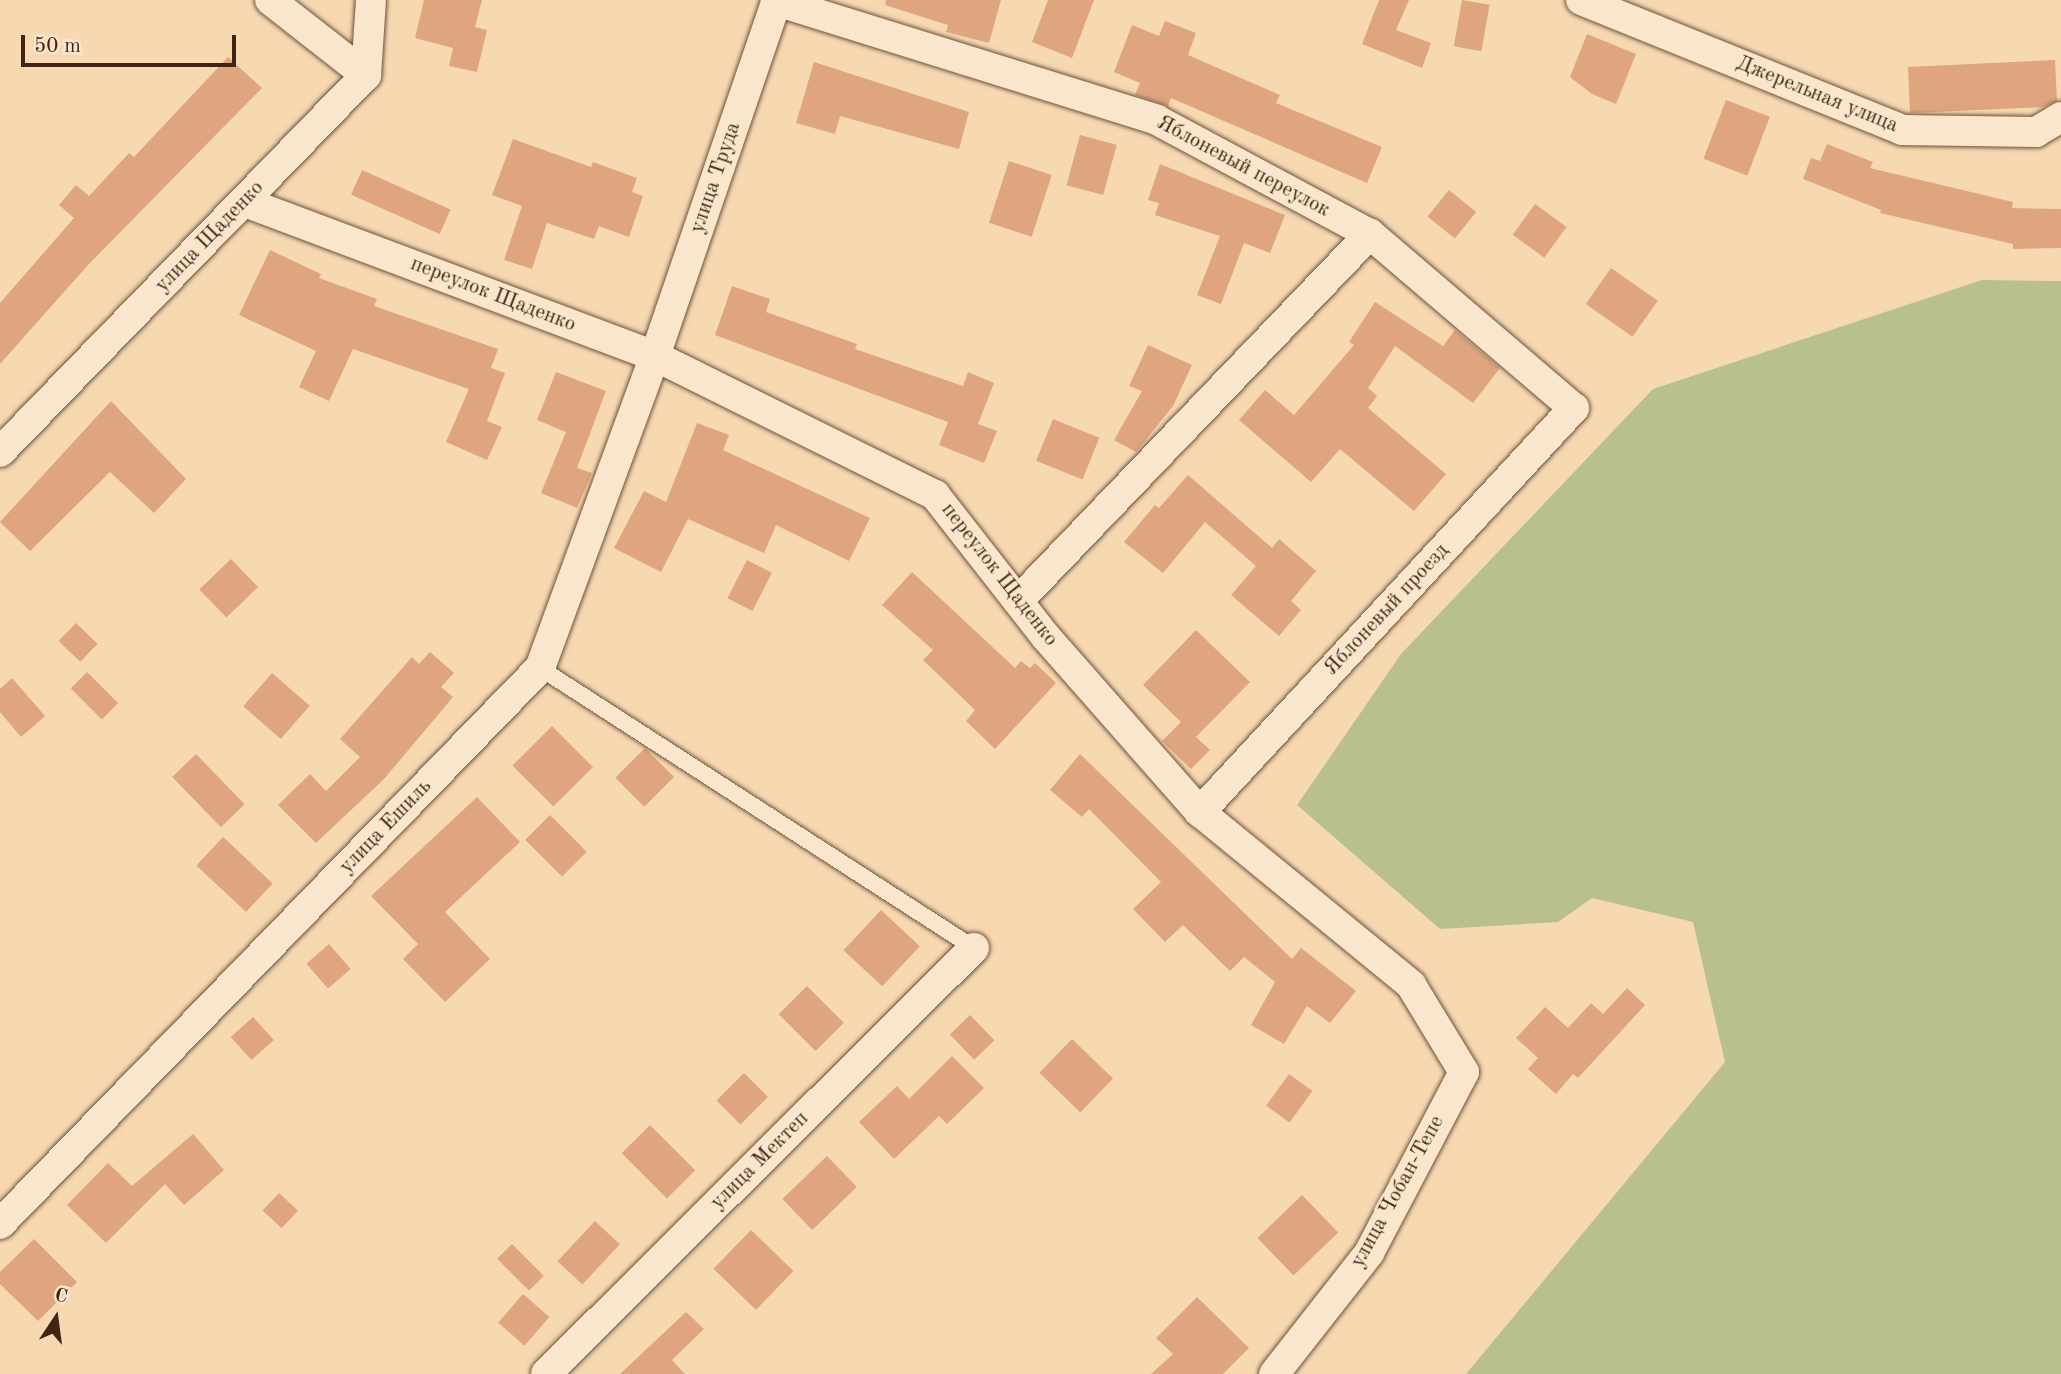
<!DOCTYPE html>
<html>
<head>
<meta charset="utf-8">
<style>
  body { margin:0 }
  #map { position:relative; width:2061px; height:1374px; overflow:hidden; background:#f7d9b1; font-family:"Old Standard TT",serif }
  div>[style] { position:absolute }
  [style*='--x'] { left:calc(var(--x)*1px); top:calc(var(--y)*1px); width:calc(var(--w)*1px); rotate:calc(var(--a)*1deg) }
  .green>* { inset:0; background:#b8c08f }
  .building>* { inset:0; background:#dea57e; transform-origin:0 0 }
  .roads { filter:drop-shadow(0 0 2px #6f513c) drop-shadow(0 0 2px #6f513c) }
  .lane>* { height:16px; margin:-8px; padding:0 8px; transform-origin:8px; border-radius:8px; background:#fae6cc }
  .street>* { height:30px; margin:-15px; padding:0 15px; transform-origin:15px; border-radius:15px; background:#fae6cc }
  span { translate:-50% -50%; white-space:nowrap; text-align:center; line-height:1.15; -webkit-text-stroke:5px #fae6cc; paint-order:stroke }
  .street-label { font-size:21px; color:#422415 }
  .north { position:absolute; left:21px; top:1283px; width:70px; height:70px; -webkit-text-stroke:5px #fae6cc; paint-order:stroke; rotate:13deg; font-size:19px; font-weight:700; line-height:28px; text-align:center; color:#422415 }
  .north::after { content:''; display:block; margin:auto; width:24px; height:32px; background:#422415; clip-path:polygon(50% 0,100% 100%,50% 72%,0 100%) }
  .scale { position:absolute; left:21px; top:35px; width:215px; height:32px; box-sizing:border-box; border:4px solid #422415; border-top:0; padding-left:9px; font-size:21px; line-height:24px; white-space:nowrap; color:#422415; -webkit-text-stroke:5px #fae6cc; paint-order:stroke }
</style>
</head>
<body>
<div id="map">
  <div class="green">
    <i style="clip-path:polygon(1982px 280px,2061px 281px,2061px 1374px,1466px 1374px,1725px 1062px,1693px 922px,1592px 898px,1558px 922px,1440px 929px,1297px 805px,1401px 654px,1653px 389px)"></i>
  </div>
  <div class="building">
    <i style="clip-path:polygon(424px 0,482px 0,475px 27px,487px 30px,477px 72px,449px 66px,453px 48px,415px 38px)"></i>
    <i style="clip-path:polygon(886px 0,1001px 0,989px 43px,946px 32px,948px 25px,885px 5px)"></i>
    <i style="clip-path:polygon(1048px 0,1094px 0,1072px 58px,1032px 42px)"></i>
    <i style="clip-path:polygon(1379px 0,1409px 0,1396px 30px,1431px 43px,1422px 68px,1362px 44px)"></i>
    <i style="left:1462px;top:0;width:28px;height:47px;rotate:10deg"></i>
    <i style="clip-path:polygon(1165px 21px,1196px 33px,1188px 55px,1280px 95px,1276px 103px,1382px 147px,1367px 183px,1171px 98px,1168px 106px,1135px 95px,1140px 83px,1114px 72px,1132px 25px,1159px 36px)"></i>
    <i style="clip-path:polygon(1587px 34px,1636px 54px,1616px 104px,1592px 94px,1570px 77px)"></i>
    <i style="clip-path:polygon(228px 57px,262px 88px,88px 265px,0 364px,0 303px,74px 218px,59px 205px,76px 185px,89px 196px,129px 153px,134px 157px)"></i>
    <i style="clip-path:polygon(2055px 60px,2057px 101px,2043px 107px,1910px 113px,1908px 67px)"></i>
    <i style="clip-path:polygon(814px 62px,969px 112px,959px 149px,840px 116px,835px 134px,796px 123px)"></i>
    <i style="left:1726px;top:100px;width:47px;height:63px;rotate:21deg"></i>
    <i style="left:1080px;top:135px;width:38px;height:52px;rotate:15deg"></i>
    <i style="clip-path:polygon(513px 139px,591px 167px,593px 162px,637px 178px,632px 192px,643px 196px,629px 237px,599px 226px,594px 239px,547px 223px,532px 269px,504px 260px,522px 206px,492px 195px)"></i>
    <i style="clip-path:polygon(1827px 144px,1873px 162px,1870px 168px,2013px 202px,2012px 208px,2061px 209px,2061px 248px,2013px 249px,2013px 244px,1880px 213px,1881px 210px,1803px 179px,1811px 158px,1820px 161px)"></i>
    <i style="left:1009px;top:161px;width:45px;height:65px;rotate:18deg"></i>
    <i style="clip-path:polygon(1160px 164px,1285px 215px,1270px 253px,1244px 243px,1221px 304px,1197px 295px,1220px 236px,1155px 215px,1159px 203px,1148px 200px)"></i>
    <i style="left:362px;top:170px;width:97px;height:27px;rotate:24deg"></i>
    <i style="left:1449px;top:190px;width:35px;height:34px;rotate:39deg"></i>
    <i style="left:1535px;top:204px;width:39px;height:38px;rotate:36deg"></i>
    <i style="clip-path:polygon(270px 250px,321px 274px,319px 278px,377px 299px,374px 306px,498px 349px,491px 368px,505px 373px,487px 421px,502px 427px,487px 460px,446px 442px,469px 389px,353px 349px,329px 401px,299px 387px,316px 351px,239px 315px)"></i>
    <i style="left:1611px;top:268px;width:57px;height:44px;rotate:35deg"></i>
    <i style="clip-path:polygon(732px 286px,770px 299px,766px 312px,857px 344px,855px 349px,963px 386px,968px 372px,994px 383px,978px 424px,997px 431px,984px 463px,939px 445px,948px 422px,715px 335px)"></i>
    <i style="clip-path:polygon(1375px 302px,1443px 346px,1455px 330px,1500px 368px,1473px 403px,1395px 346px,1368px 388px,1377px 396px,1368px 408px,1446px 474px,1414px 511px,1340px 449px,1311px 482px,1239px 420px,1265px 390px,1294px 415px,1354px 345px,1349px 342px)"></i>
    <i style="clip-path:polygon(1148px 345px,1192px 365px,1173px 406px,1136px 452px,1114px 440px,1142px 391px,1129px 386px)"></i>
    <i style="clip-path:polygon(556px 372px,606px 391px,577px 468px,592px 473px,577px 508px,541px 493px,566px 432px,537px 420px)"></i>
    <i style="clip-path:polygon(111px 401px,186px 479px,154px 513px,110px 472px,30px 551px,0 522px)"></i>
    <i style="left:1053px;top:419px;width:50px;height:45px;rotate:22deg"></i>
    <i style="clip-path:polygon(697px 423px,729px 435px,723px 450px,870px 518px,849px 561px,776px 525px,764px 553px,688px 519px,661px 572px,614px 548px,644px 491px,666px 502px)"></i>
    <i style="clip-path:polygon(1188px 475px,1272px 548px,1279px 539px,1316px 571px,1291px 601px,1301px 610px,1279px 636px,1231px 595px,1256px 566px,1205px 522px,1163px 573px,1124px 542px,1155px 505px,1159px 508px)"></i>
    <i style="left:231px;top:559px;width:39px;height:44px;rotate:46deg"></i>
    <i style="left:747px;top:560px;width:28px;height:43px;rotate:27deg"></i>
    <i style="clip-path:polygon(912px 572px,1015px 668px,1021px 661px,1030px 668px,1035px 663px,1056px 683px,995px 749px,966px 721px,975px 710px,923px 660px,933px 650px,882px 605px)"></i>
    <i style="left:76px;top:623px;width:30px;height:25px;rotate:44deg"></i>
    <i style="clip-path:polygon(1196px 630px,1250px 682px,1196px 737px,1210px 750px,1191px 769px,1162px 741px,1181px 722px,1143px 685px)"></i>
    <i style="clip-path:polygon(430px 652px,454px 673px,441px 687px,453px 697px,384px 779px,316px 843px,278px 805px,310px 774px,326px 791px,360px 757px,340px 739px,412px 657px,419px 664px)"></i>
    <i style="left:87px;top:672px;width:44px;height:23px;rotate:45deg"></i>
    <i style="left:272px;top:673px;width:50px;height:44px;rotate:41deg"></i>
    <i style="clip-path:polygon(12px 678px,45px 716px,21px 737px,0 712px,0 689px)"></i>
    <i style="left:552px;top:726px;width:58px;height:56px;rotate:45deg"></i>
    <i style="left:645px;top:748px;width:41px;height:42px;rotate:45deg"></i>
    <i style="left:196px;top:754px;width:70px;height:33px;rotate:46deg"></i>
    <i style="clip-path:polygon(1080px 754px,1292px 959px,1301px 948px,1356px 991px,1330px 1023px,1307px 1006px,1284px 1044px,1251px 1025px,1275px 982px,1244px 957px,1230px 971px,1183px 925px,1165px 942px,1133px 909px,1161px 882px,1089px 809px,1082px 817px,1050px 790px)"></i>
    <i style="clip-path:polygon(477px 797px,520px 842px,445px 912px,490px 959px,445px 1002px,403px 959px,418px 944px,371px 896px)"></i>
    <i style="left:550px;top:815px;width:52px;height:35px;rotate:45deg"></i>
    <i style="left:223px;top:837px;width:68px;height:39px;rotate:43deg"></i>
    <i style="left:881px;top:910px;width:53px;height:55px;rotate:43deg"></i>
    <i style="left:329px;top:944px;width:33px;height:30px;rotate:49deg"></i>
    <i style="left:807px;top:986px;width:52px;height:40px;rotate:45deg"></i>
    <i style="clip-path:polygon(1627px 988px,1645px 1005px,1578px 1078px,1573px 1074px,1556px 1094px,1528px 1069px,1538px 1058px,1516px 1038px,1545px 1007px,1568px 1028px,1591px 1003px,1603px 1014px)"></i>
    <i style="left:970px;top:1015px;width:35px;height:28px;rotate:46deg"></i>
    <i style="left:253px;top:1017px;width:31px;height:30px;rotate:48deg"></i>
    <i style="left:1072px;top:1039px;width:57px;height:47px;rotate:44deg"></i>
    <i style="clip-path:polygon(952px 1056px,984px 1088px,947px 1124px,939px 1116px,894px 1159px,859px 1122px,897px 1086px,909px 1099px)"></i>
    <i style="left:744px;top:1073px;width:34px;height:39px;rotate:45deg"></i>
    <i style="left:1289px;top:1074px;width:29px;height:39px;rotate:36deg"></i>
    <i style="left:650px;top:1125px;width:64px;height:40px;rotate:45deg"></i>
    <i style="clip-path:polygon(193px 1134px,224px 1170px,184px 1205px,165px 1184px,106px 1243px,67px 1205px,108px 1163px,132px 1186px)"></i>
    <i style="left:827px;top:1156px;width:43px;height:62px;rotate:46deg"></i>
    <i style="left:279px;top:1193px;width:26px;height:24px;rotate:43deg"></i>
    <i style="left:1302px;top:1195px;width:52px;height:62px;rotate:46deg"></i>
    <i style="left:595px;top:1221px;width:34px;height:55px;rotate:43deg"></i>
    <i style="left:751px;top:1230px;width:59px;height:54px;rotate:44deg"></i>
    <i style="clip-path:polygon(34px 1239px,77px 1282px,38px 1321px,0 1284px,0 1272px)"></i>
    <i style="left:512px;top:1244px;width:45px;height:21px;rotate:45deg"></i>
    <i style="left:523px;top:1294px;width:35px;height:38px;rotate:41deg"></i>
    <i style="clip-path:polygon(1197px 1297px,1249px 1348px,1223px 1374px,1151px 1374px,1173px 1354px,1156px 1338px)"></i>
    <i style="clip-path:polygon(686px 1312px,704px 1329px,672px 1360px,685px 1374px,620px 1374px)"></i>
  </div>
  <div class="roads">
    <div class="lane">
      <i style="--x:540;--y:668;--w:516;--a:32.83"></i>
    </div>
    <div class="street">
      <i style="--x:270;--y:0;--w:122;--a:38"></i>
      <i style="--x:1581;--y:0;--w:346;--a:22"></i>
      <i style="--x:1902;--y:130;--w:134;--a:0.9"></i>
      <i style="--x:2036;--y:132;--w:29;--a:-31"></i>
      <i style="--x:776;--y:1;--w:399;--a:17.3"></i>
      <i style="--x:1157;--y:120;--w:242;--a:28.2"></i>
      <i style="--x:1370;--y:234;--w:268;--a:40.5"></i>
      <i style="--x:1574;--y:408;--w:551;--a:132.79"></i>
      <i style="--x:245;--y:202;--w:438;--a:20.6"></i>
      <i style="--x:655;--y:356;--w:313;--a:26.4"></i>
      <i style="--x:935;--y:495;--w:180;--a:52"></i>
      <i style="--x:1046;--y:637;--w:233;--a:48.7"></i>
      <i style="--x:1200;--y:812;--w:273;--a:39.3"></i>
      <i style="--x:1411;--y:985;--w:102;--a:58.7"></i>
      <i style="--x:1464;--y:1072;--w:204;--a:117.7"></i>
      <i style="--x:1369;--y:1253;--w:154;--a:128.1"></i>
      <i style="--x:0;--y:452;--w:525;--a:-45.85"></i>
      <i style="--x:366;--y:75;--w:75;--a:-86.2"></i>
      <i style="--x:1018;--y:601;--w:509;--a:-46.2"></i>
      <i style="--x:0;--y:1224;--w:775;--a:-45.84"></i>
      <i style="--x:540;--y:668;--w:333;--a:-69.8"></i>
      <i style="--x:655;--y:356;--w:376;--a:-71.1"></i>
      <i style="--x:546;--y:1374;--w:604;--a:-44.87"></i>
    </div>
  </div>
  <div class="street-label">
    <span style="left:1817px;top:95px;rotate:22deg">Джерельная улица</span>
    <span style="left:1243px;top:167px;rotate:28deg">Яблоневый переулок</span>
    <span style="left:716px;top:178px;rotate:-71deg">улица Труда</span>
    <span style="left:210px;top:237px;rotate:-46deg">улица Щаденко</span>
    <span style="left:493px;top:295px;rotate:21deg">переулок Щаденко</span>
    <span style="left:999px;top:575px;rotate:52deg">переулок Щаденко</span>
    <span style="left:1387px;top:610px;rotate:-47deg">Яблоневый проезд</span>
    <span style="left:386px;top:827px;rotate:-46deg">улица Ешиль</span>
    <span style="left:760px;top:1161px;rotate:-45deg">улица Мектеп</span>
    <span style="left:1398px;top:1192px;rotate:-61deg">улица Чобан-Тепе</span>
  </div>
  <div class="north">С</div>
  <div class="scale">50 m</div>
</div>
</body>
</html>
